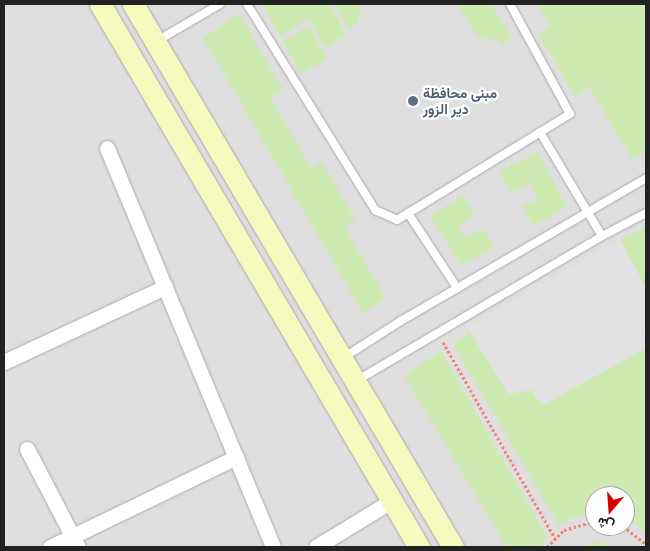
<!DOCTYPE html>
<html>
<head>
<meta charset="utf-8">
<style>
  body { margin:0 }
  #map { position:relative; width:650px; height:551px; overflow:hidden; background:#f2efe9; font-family:Raleway,Vazirmatn,sans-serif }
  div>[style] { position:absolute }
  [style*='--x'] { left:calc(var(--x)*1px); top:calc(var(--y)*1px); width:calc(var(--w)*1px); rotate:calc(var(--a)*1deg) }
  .residential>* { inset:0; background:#e0dfdf }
  .grass>* { inset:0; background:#cdebb0; transform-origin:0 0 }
  .parking>* { inset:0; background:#e2e2e2 }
  .path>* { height:3px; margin-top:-1.5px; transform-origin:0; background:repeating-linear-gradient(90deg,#fa8072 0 2.5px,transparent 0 5px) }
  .roads { filter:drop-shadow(0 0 1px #a9a9a9) drop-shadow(0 0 1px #a9a9a9) }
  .service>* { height:8px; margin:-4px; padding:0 4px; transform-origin:4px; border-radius:4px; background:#fff }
  .minor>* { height:15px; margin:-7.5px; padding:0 7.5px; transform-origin:7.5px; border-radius:7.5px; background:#fff }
  .secondary>* { height:21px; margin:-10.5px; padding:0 10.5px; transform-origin:10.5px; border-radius:10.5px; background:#f7fabf }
  .dots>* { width:14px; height:14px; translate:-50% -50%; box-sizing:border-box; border:2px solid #fff; border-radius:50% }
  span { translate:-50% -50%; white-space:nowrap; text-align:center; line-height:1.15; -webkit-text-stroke:4.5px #fff; paint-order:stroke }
  .service-label { font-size:14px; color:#4e5e75; font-weight:700 }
  .left { translate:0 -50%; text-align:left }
  .frame { position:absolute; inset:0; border:5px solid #222; pointer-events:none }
  .north { position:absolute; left:585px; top:486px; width:50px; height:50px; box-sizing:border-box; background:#fff; border:1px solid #a7a7a7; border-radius:50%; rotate:198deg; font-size:14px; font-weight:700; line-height:20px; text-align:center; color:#222 }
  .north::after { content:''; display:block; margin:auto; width:18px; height:22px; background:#d40000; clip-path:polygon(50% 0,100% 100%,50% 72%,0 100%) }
</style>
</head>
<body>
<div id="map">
  <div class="residential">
    <i style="clip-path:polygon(evenodd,4px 4px,646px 4px,646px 547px,4px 547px,4px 4px,595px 496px,625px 496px,625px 526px,595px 526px,595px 496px)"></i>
  </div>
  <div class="grass">
    <i style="clip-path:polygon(262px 4px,330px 4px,346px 35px,326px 48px,309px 18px,280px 37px)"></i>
    <i style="clip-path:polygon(334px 4px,361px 4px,357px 24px,349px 29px)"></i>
    <i style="clip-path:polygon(458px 4px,492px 4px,512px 39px,501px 44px,498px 40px,478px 38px)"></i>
    <i style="clip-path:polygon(538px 4px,646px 4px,646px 151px,632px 159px,589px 87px,575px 96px,538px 34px,550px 26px)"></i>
    <i style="clip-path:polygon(239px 13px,283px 90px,270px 98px,312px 168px,322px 162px,355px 219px,345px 228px,386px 298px,363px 313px,203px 38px)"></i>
    <i style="left:309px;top:27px;width:37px;height:30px;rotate:61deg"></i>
    <i style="clip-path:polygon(537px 152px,567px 207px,532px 226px,522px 207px,538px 198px,530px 183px,511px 192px,499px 172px)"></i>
    <i style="clip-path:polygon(463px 196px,475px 215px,458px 226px,466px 238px,483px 229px,494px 247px,461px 266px,430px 216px)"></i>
    <i style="clip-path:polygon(646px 227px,646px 288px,620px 239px)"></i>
    <i style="clip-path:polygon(470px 332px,508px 393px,532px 390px,542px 405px,646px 348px,646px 533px,637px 525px,625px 521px,625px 496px,595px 496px,595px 513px,580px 515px,559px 525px,453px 344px)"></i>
    <i style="clip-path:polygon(441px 351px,547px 536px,539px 547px,507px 547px,404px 375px)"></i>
    <i style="clip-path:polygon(600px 542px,613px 547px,581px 547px,591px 543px)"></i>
  </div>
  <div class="parking">
    <i style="clip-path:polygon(620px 239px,646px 288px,646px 329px,642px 335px,646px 348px,542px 406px,532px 390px,508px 394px,467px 327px)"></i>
  </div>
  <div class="path">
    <i style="--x:443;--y:342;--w:226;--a:60.3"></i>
    <i style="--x:623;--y:526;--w:29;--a:38"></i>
    <i style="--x:547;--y:547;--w:24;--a:-45"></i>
    <i style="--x:564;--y:530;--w:32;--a:-16"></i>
  </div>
  <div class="roads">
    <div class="service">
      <i style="--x:247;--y:4;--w:243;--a:58.1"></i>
      <i style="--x:375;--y:210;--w:24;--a:24"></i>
      <i style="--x:397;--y:220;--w:203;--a:-31.5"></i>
      <i style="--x:570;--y:114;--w:125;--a:-118.6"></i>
      <i style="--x:157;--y:41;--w:73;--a:-30.4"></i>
      <i style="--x:540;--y:132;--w:121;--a:59.2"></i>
      <i style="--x:602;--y:236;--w:50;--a:-27.6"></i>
      <i style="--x:408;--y:213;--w:90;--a:56.8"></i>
      <i style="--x:343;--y:358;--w:67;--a:-32.7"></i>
      <i style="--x:399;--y:322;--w:286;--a:-30.2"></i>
      <i style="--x:356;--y:381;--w:286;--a:-30.5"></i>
    </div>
    <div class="minor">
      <i style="--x:107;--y:148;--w:432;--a:67.4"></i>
      <i style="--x:4;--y:362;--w:178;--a:-25"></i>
      <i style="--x:27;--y:449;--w:110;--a:62.5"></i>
      <i style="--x:50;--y:547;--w:207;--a:-25.8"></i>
      <i style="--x:316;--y:547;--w:88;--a:-31.5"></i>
    </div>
    <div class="secondary">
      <i style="--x:100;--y:4;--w:630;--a:59.57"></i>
      <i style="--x:133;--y:4;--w:630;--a:59.49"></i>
    </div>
  </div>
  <div class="dots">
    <i style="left:413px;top:101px;background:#5c6f8a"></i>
  </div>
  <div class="service-label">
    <span class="left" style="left:423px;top:101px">مبنى محافظة<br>دير الزور</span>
  </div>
  <div class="frame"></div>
  <div class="north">ش</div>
</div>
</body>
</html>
